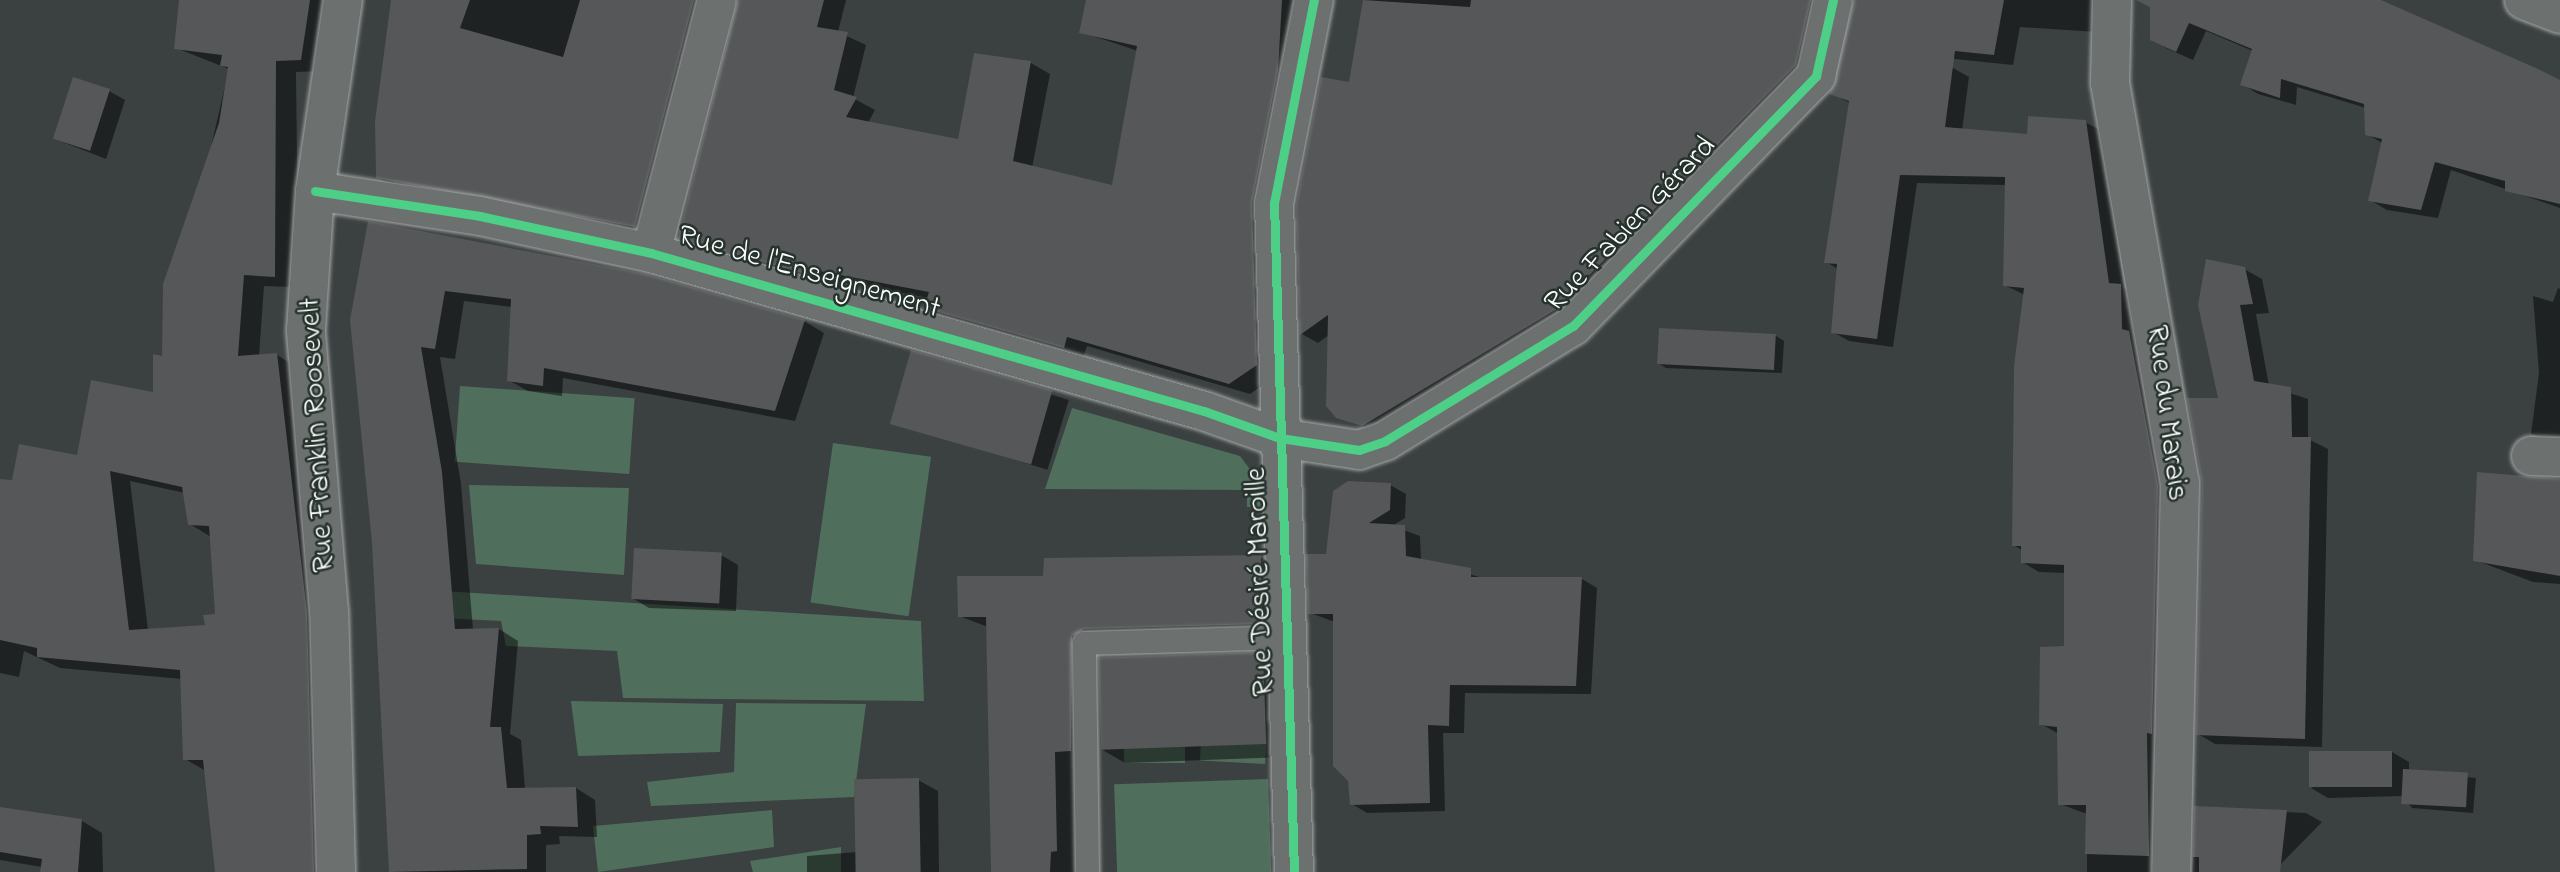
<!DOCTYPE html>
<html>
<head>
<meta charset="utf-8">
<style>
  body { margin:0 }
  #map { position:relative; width:2560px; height:872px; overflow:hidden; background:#3b4040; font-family:"Indie Flower",sans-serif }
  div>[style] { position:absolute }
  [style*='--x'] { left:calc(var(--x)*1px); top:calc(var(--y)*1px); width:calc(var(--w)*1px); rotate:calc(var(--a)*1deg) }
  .green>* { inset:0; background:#506e5c; transform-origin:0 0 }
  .shadow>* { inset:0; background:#0007; transform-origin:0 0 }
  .building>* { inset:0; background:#555759; transform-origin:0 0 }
  .roads { filter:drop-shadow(0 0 2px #a7a9a9) drop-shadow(0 0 2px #a7a9a9) }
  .lane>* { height:23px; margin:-11.5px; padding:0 11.5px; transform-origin:11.5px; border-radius:11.5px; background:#6c706e }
  .street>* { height:38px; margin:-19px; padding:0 19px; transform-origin:19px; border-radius:19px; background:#6c706e }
  .cycleway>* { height:9px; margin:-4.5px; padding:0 4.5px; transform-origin:4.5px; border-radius:4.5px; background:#4dcf88 }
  span { translate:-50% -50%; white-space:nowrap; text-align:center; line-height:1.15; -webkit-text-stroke:5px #26332d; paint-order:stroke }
  .street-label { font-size:30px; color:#fff }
</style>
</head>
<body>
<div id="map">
  <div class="green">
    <i style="left:460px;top:386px;width:175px;height:76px;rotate:4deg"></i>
    <i style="clip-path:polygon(1072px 408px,1240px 456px,1258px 480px,1261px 507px,1247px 507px,1247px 490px,1045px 489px)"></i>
    <i style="left:833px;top:443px;width:99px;height:161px;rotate:8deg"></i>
    <i style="clip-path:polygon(469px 485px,629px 488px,624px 575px,476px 564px)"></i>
    <i style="clip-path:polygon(395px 588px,921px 621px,924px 701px,623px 698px,617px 651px,506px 646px,501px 621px,400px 616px)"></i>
    <i style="clip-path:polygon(571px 701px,723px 704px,720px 752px,578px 756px)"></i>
    <i style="clip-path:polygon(736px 703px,866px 704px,854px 797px,651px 806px,647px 782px,734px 772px)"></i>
    <i style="left:1266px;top:744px;width:20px;height:65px;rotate:93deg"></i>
    <i style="left:1185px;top:747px;width:16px;height:61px;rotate:90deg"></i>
    <i style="left:1268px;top:779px;width:93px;height:154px;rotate:88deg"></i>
    <i style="clip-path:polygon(772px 810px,774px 847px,598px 872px,593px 826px)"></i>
    <i style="clip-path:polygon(841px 847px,841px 872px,753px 872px,750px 861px)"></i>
  </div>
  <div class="shadow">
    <i style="clip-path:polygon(evenodd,181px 0,331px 0,322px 71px,296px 72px,298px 243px,292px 287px,264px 286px,259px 356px,277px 355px,297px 367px,334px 872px,220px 872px,206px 771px,185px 759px,182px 679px,60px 668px,24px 651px,19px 677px,0 673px,0 481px,14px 482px,79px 457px,154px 394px,229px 69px,176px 48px,181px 0,130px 481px,185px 493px,190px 524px,211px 537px,217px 615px,207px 627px,148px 630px,130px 481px)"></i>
    <i style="clip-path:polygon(392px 0,718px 0,654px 237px,397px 188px,377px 177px)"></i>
    <i style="clip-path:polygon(739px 0,846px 0,838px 32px,866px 45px,853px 98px,875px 110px,868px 123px,959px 141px,975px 55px,1031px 63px,1050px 74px,1032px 168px,1113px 187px,1138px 51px,1081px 32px,1088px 0,1313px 0,1276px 376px,1250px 394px,1087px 346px,1083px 358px,945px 318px,926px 307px,929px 298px,832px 280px,834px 287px,680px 237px)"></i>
    <i style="clip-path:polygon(1366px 0,1832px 0,1812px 75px,1571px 319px,1380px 434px,1337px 416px,1329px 335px,1318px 343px,1302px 334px)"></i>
    <i style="clip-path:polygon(1855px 0,1914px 0,1936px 71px,1953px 68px,1969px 77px,1962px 131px,2028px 136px,2085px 122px,2102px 131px,2124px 288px,2137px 295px,2174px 495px,2167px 872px,2087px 872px,2087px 814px,2060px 804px,2059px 734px,2041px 724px,2065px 647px,2066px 573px,2039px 572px,2022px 562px,2022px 550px,2013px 545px,2025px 295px,2004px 285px,2006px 185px,1917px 183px,1893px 347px,1849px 341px,1833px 332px,1838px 269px,1826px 262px,1850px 103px,1831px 93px)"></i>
    <i style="clip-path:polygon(1933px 0,2102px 0,2097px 32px,2020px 27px,2013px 65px,1955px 59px,1935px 48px)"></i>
    <i style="clip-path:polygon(2159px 0,2377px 0,2560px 82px,2560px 208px,2451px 170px,2438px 218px,2387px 210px,2370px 200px,2382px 143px,2367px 134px,2366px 108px,2297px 87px,2296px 105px,2258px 94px,2242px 84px,2253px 51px,2206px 31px,2193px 60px,2168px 49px,2151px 39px)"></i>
    <i style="clip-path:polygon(109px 91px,125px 100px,106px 159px,55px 139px)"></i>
    <i style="clip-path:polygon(369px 223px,804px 321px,824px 333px,795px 421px,563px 378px,562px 396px,528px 391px,508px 380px,512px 307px,464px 301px,455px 359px,440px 357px,461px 484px,473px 630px,499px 629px,518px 641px,510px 734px,521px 740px,525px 789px,576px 788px,595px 800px,597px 837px,559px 836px,560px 844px,546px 845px,546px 872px,391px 872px,374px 560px)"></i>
    <i style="clip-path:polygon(2244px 269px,2262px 279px,2269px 313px,2256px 314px,2269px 386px,2308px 399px,2308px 439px,2328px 449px,2322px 747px,2215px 744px,2198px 734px,2220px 400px)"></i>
    <i style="clip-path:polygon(2558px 288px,2560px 289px,2560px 444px,2531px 434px,2539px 373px,2533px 296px,2553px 302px)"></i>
    <i style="clip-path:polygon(1660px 330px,1776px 336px,1784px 341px,1782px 373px,1666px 368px,1658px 363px)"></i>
    <i style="left:912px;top:352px;width:164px;height:73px;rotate:17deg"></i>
    <i style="clip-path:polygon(2560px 480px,2560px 584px,2533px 582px,2475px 560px)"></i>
    <i style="clip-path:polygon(1390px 485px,1406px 494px,1405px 518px,1392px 526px,1420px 536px,1421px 560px,1486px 579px,1582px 579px,1597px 588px,1591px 694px,1465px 693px,1464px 733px,1443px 733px,1445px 811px,1367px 813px,1352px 804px,1335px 622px,1310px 613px,1328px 556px)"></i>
    <i style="clip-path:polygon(721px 555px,738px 565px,736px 611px,649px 608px,632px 598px)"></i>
    <i style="clip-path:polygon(1260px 557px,1280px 568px,1282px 634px,1091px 648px,1076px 872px,992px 872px,988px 627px,959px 616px,1045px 577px)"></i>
    <i style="clip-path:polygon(1263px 653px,1286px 667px,1289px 757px,1125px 763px,1101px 749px)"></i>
    <i style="clip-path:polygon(2392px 752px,2409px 762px,2409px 771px,2476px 778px,2473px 813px,2412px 808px,2403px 796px,2328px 798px,2311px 788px)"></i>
    <i style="clip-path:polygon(918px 780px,938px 791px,939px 872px,807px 872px,807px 856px,857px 852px)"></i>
    <i style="clip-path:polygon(0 808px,82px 821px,102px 833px,103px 872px,42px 872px,42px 867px,0 860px)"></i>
    <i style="clip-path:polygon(2196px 808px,2306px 813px,2322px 822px,2273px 872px,2192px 872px)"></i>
  </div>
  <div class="building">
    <i style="clip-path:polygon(evenodd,179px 0,310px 0,301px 60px,276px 61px,275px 277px,244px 275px,238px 356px,277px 353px,307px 613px,314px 872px,215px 872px,203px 760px,183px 760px,180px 670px,37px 657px,37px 648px,0 640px,0 479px,12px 480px,19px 444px,77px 455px,91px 380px,153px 392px,153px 354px,162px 356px,163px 284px,219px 123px,228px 67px,220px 66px,222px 55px,174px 49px,179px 0,110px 471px,182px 487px,188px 525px,209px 526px,215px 614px,203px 615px,205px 625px,129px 630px,110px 471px)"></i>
    <i style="clip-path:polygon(391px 0,470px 0,460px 28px,563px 57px,580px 0,694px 0,635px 227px,376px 178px,375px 121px)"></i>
    <i style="clip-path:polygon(738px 0,824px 0,817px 27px,848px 32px,834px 90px,857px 97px,846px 117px,958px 139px,974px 53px,1031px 61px,1013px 161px,1112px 185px,1137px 46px,1079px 33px,1086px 0,1282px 0,1278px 70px,1252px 203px,1257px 365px,1229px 384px,1067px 337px,1064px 348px,924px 308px,929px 292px,814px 270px,816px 277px,678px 238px)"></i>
    <i style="clip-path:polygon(1363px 0,1470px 7px,1471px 0,1811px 0,1796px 65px,1555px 310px,1362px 426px,1336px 418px,1326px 406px,1328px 315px,1300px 335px,1296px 205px,1321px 77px,1349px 82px)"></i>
    <i style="clip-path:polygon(1854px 0,2004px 0,1994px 55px,1955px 51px,1945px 127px,2027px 134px,2028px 116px,2086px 120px,2109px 283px,2121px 284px,2122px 329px,2129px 331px,2158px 485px,2152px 734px,2147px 733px,2149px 856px,2085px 854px,2086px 805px,2058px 805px,2057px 727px,2039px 725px,2040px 647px,2064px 646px,2064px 565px,2021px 563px,2021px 546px,2012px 546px,2014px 366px,2024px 288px,2003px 286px,2005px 177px,1900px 175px,1877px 339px,1831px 333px,1837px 264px,1824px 263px,1849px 101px,1829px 94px)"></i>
    <i style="clip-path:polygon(2136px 0,2381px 0,2538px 69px,2560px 80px,2560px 204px,2505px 191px,2505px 181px,2435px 162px,2421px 210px,2368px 201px,2382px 139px,2365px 135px,2364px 104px,2281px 79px,2280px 98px,2240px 85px,2252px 49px,2189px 23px,2176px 52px,2150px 40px,2150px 7px)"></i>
    <i style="left:73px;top:77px;width:39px;height:65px;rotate:18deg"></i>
    <i style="clip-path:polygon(368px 221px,646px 274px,805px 320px,775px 411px,544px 368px,543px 386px,507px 381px,511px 299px,445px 291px,435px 349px,421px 347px,442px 472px,455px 629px,499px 628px,490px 727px,501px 727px,507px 788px,576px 787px,578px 827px,540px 826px,541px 834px,527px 835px,527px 869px,389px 872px,372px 543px,350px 320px)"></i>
    <i style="clip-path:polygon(2206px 259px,2245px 267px,2253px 304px,2240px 305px,2254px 381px,2291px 387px,2292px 437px,2311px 437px,2305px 739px,2196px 735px,2202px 483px,2187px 398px,2218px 398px,2198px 305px)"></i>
    <i style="left:1659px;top:328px;width:117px;height:36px;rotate:3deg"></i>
    <i style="left:911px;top:350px;width:147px;height:77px;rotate:16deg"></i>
    <i style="clip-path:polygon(2477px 472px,2560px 479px,2560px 576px,2473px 561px)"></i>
    <i style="clip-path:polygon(1348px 481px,1391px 483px,1390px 510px,1369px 523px,1405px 525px,1406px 556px,1471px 568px,1471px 577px,1582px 577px,1576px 686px,1450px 685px,1449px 726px,1428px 725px,1430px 803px,1350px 805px,1348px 781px,1333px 766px,1333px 614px,1308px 614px,1306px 554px,1326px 554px,1333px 491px)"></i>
    <i style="left:634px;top:548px;width:88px;height:51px;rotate:3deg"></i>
    <i style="clip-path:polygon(1261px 555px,1262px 624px,1084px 629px,1072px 636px,1071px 751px,1055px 752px,1057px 851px,1051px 852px,1050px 872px,991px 872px,986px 617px,958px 617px,957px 576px,1043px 576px,1044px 558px)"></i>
    <i style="left:1263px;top:652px;width:92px;height:165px;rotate:88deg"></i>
    <i style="left:2392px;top:751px;width:36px;height:83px;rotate:90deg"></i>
    <i style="left:2403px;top:769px;width:65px;height:35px;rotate:3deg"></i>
    <i style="left:919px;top:778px;width:94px;height:65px;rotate:89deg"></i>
    <i style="clip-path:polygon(2194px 806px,2287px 810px,2280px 872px,2199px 872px,2199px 857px,2193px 857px)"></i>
    <i style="clip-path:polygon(0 807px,82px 819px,78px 872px,40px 872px,42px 859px,0 852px)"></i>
  </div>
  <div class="roads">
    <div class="lane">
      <i style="--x:1087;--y:872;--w:229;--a:-90.8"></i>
      <i style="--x:1084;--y:643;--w:203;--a:-1.7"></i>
    </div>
    <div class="street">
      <i style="--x:2112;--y:0;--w:83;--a:91.4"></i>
      <i style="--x:2110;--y:83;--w:406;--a:80.1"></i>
      <i style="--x:2180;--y:483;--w:389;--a:91.3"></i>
      <i style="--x:2524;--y:0;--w:39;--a:21"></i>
      <i style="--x:315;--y:191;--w:167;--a:8.6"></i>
      <i style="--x:480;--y:216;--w:175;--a:12.2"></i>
      <i style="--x:651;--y:253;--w:575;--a:15.95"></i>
      <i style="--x:1204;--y:411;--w:81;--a:19.6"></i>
      <i style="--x:1280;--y:438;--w:80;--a:8.6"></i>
      <i style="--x:1359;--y:450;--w:28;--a:-19"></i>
      <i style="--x:1385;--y:441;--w:220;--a:-31.5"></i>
      <i style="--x:1573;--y:326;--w:349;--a:-45.8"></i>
      <i style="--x:1816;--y:76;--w:78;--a:-77.4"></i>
      <i style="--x:651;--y:253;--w:261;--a:-75.4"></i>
      <i style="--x:2531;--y:456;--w:29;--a:2"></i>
      <i style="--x:336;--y:872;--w:260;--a:-91.5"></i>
      <i style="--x:329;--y:612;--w:283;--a:-94.7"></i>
      <i style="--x:306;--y:330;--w:139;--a:-86.3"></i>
      <i style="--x:315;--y:191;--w:193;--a:-81.7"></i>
      <i style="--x:1294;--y:872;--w:669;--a:-91.71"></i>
      <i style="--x:1274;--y:203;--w:207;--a:-78.9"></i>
    </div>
  </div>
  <div class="cycleway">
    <i style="--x:315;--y:191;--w:167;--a:8.6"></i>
    <i style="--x:480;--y:216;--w:175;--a:12.2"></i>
    <i style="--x:651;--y:253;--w:575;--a:15.95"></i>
    <i style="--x:1204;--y:411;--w:81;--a:19.6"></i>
    <i style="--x:1280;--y:438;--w:80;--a:8.6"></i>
    <i style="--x:1359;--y:450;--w:28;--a:-19"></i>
    <i style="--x:1385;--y:441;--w:220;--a:-31.5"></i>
    <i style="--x:1573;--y:326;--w:349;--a:-45.8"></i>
    <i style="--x:1816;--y:76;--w:78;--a:-77.4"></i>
    <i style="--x:1294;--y:872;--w:669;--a:-91.71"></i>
    <i style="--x:1274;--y:203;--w:207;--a:-78.9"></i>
  </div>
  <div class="street-label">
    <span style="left:1631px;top:225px;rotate:-46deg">Rue Fabien Gérard</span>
    <span style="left:809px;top:273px;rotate:16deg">Rue de l'Enseignement</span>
    <span style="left:2166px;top:413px;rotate:83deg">Rue du Marais</span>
    <span style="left:318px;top:435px;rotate:-93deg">Rue Franklin Roosevelt</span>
    <span style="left:1261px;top:582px;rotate:-92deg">Rue Désiré Maroille</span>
  </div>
</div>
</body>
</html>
